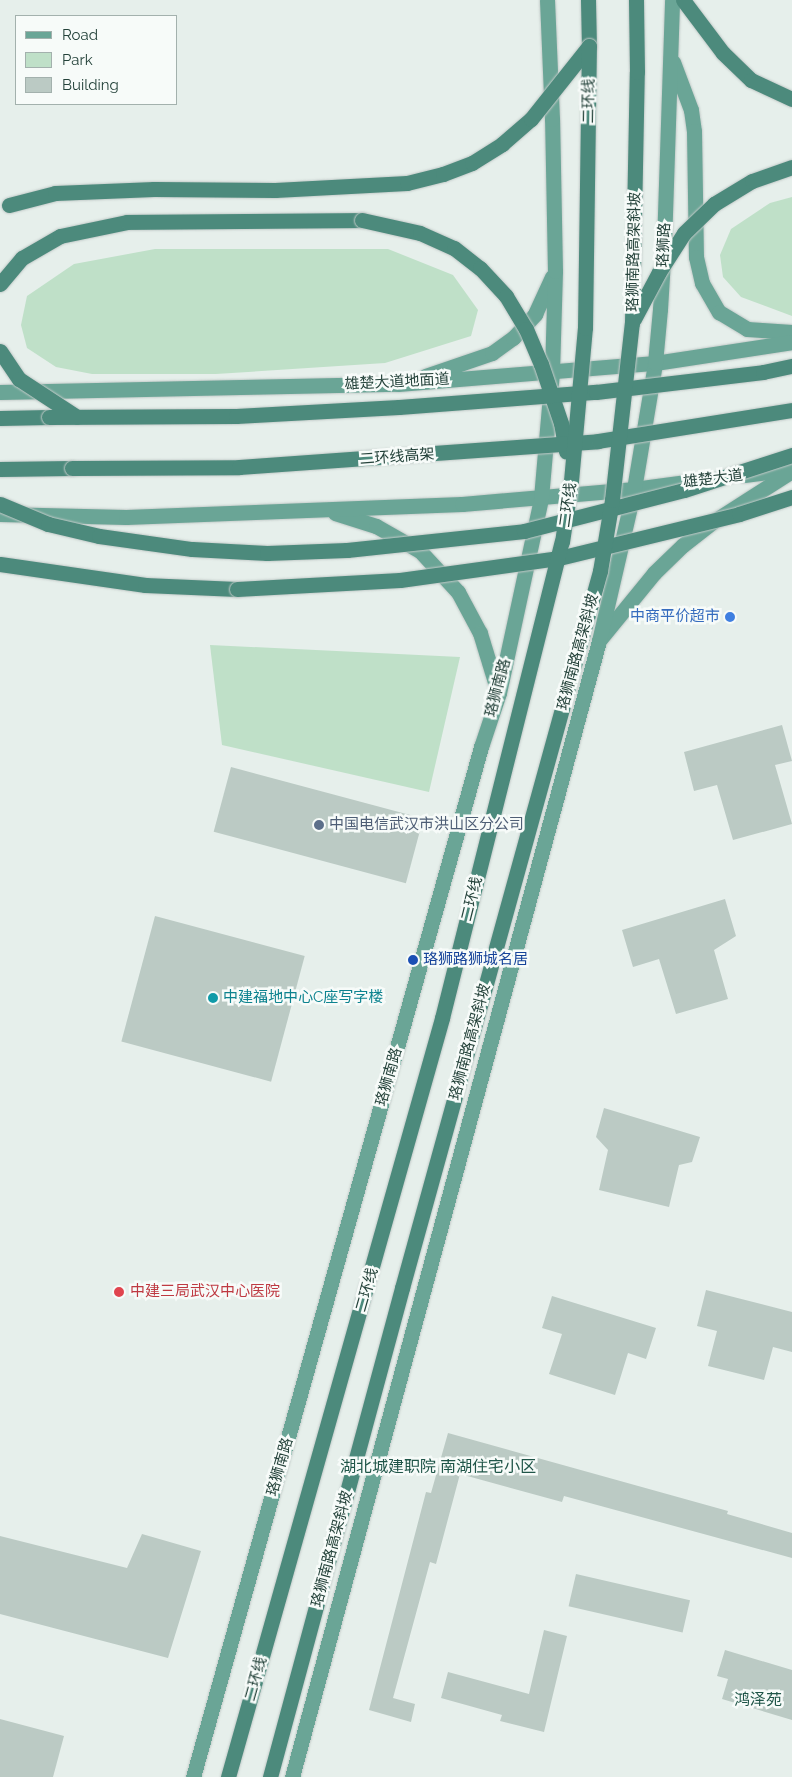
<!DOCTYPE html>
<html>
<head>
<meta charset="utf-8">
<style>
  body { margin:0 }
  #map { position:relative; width:792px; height:1777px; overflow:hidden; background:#e6efeb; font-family:Raleway,"Noto Sans SC",sans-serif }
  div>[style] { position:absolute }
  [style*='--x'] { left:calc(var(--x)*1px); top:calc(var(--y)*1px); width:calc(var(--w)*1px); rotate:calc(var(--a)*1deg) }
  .green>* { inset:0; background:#bfe0c8 }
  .building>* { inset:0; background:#bbcac4; transform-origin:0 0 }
  .roads { filter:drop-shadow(0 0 1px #c2cac8) drop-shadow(0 0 1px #c2cac8) }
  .primary>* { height:15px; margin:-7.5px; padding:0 7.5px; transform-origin:7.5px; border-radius:7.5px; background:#6aa596 }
  .trunk>* { height:15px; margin:-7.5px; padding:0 7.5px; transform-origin:7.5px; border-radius:7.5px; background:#4c8a7c }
  .bridges { filter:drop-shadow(0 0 1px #c2cac8) drop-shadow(0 0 1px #c2cac8) }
  .trunk-bridge>* { height:15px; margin:-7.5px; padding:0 7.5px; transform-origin:7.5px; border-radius:7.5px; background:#4c8a7c }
  .dots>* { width:14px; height:14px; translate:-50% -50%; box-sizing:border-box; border:2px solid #f7fbf9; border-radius:50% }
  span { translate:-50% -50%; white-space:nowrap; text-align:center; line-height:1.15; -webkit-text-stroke:5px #f7fbf9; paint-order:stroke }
  .street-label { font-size:15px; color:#24423a }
  .shop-label { font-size:15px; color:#366cbe }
  .right { translate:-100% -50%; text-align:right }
  .service-label { font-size:15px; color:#4e5e75 }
  .left { translate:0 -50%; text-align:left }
  .transit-label { font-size:15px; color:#164399 }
  .culture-label { font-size:15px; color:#0d838f }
  .health-label { font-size:15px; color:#be3a42 }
  .neighbourhood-label { font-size:16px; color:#1f5548 }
  .legend { position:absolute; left:15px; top:15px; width:162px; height:90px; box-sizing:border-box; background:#f7fbf9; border:1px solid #a3b1ad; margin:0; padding:6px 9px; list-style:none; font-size:15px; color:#24423a }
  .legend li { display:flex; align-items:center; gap:10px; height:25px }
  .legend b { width:25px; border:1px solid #a3b1ad }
</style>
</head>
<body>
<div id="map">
  <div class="green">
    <i style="clip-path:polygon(792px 197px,792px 316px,741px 297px,723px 277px,720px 255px,731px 229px,770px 203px)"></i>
    <i style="clip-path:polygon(155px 249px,388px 249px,453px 275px,478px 310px,471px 336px,385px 363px,216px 374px,92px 374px,56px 367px,27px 348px,21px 325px,27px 296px,74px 264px)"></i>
    <i style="clip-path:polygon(210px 645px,460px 657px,429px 792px,222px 745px)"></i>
  </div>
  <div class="building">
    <i style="clip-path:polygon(782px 725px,792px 761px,775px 765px,792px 824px,733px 840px,717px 785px,694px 791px,684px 752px)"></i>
    <i style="left:231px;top:767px;width:199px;height:67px;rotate:15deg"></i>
    <i style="clip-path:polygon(725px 899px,736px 936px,714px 950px,728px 999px,676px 1014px,659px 959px,633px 967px,622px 930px)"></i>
    <i style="left:155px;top:916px;width:155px;height:130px;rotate:15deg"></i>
    <i style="clip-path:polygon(604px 1108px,700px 1137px,692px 1162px,679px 1165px,669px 1207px,599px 1190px,608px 1150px,596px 1137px)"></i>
    <i style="clip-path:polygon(706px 1290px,792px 1312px,792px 1352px,773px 1347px,764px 1380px,708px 1366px,717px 1331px,697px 1326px)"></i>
    <i style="clip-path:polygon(552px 1296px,656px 1328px,646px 1359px,628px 1353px,615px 1395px,549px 1374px,562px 1334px,542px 1328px)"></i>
    <i style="clip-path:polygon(448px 1433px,728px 1511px,727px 1514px,792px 1533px,792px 1558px,564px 1496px,562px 1502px,460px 1474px,436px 1564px,430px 1562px,393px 1698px,415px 1704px,411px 1722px,369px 1710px,426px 1492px,431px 1493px)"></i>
    <i style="clip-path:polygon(142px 1534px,201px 1551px,168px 1658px,0 1614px,0 1536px,127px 1568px)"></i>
    <i style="left:576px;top:1574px;width:117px;height:33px;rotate:13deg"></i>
    <i style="clip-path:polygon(544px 1630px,567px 1636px,544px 1732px,500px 1721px,502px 1715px,441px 1698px,448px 1672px,529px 1694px)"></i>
    <i style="clip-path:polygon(725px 1650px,792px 1670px,792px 1720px,722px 1699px,728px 1679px,717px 1676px)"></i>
    <i style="clip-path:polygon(0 1719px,64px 1736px,53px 1777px,0 1777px)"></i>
  </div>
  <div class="roads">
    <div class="primary">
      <i style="--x:673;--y:62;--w:51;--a:69.4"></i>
      <i style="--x:691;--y:110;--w:21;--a:82"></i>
      <i style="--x:694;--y:131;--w:126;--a:89.1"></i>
      <i style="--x:696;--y:257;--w:27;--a:77"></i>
      <i style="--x:702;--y:283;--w:34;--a:60"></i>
      <i style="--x:719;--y:312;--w:33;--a:31"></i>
      <i style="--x:747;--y:329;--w:45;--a:3.8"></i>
      <i style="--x:425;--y:376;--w:71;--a:-18.9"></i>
      <i style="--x:492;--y:353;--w:26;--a:-36"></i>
      <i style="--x:513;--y:338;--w:33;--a:-47"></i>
      <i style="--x:535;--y:314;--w:41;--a:-65.3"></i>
      <i style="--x:0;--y:392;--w:398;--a:-1.2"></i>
      <i style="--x:398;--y:384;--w:258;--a:-4.7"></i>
      <i style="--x:655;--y:363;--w:139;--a:-8.7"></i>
      <i style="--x:744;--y:475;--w:48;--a:-7.1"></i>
      <i style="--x:335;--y:513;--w:43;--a:17.6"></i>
      <i style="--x:376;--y:526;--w:51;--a:29.6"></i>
      <i style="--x:420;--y:551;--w:56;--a:47.2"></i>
      <i style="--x:458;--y:592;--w:47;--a:61.8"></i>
      <i style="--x:480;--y:633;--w:62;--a:73"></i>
      <i style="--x:0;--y:514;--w:126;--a:1.4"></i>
      <i style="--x:126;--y:517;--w:336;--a:-2.2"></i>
      <i style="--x:462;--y:504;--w:173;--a:-5"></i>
      <i style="--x:634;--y:489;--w:68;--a:-7.7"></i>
      <i style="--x:601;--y:638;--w:84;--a:-50.8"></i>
      <i style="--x:654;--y:573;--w:40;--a:-44"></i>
      <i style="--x:683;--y:545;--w:39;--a:-38"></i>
      <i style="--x:714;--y:521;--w:93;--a:-32.7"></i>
      <i style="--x:193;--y:1777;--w:1070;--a:-74.38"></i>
      <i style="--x:481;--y:747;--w:57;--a:-71.6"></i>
      <i style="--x:499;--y:693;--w:199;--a:-77.8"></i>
      <i style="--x:541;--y:498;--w:126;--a:-85"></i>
      <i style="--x:552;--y:372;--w:101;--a:-88.3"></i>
      <i style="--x:555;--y:271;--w:152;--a:-91.1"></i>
      <i style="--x:552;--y:119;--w:119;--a:-92.4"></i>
      <i style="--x:292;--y:1777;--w:1177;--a:-74.88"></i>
      <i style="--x:599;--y:641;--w:156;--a:-77"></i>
      <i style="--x:634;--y:489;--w:128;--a:-80.5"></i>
      <i style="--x:655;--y:363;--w:54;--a:-84.7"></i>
      <i style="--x:660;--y:309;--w:65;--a:-86.5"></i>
      <i style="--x:664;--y:244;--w:244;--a:-88.1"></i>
    </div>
    <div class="trunk">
      <i style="--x:588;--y:0;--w:46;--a:88.8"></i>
      <i style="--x:683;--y:0;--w:66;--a:53"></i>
      <i style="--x:723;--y:53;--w:39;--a:44"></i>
      <i style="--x:751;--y:80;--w:45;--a:24.9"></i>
      <i style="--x:0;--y:284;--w:34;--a:-50"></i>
      <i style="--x:22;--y:258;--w:44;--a:-30.1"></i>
      <i style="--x:60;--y:236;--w:68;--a:-11.8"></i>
      <i style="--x:127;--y:222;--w:235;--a:-0.5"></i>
      <i style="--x:0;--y:418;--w:49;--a:-1.2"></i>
      <i style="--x:0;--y:469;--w:72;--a:-0.8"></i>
      <i style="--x:0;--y:564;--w:147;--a:8.2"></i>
      <i style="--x:145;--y:585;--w:92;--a:2.5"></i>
    </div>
  </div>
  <div class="bridges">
    <div class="trunk-bridge">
      <i style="--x:9;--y:205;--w:48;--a:-14.6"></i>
      <i style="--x:55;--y:193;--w:99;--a:-2.3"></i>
      <i style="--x:154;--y:189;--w:121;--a:0.5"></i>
      <i style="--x:275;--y:190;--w:132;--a:-3"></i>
      <i style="--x:407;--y:183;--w:37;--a:-14"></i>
      <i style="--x:443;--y:174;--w:31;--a:-21"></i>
      <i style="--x:472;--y:163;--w:36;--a:-32"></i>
      <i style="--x:502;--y:144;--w:38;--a:-41"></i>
      <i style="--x:531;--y:119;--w:93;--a:-51.5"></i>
      <i style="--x:362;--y:220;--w:59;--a:12.6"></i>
      <i style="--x:420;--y:233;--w:37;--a:24"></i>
      <i style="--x:454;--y:248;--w:33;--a:38"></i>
      <i style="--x:480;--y:268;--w:38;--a:47"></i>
      <i style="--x:506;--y:296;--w:39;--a:59"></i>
      <i style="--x:526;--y:329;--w:38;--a:67"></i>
      <i style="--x:541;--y:364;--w:62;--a:71.3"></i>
      <i style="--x:561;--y:423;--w:29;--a:80"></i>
      <i style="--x:634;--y:319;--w:53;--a:-62"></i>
      <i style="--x:659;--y:272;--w:46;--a:-57.3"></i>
      <i style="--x:684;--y:233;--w:42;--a:-44"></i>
      <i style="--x:714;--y:204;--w:44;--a:-31.2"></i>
      <i style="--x:752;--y:181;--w:42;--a:-19.3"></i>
      <i style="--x:0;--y:351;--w:34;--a:56"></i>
      <i style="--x:19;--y:379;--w:69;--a:33.2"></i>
      <i style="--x:49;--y:417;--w:187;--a:-0.3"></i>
      <i style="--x:236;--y:416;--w:163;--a:-3.2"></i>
      <i style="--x:399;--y:407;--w:198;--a:-4.4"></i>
      <i style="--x:596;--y:392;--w:168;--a:-6.8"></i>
      <i style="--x:763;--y:372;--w:30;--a:-12"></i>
      <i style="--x:72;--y:468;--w:167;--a:-0.3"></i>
      <i style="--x:239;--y:467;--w:360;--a:-4.1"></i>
      <i style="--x:598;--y:441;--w:196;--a:-9.1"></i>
      <i style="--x:0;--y:504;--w:52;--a:22.6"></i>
      <i style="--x:48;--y:524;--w:52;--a:13.2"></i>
      <i style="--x:99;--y:536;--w:94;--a:8"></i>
      <i style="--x:192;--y:549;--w:75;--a:3.1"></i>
      <i style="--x:267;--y:553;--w:80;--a:-2.1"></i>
      <i style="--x:347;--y:550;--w:178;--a:-6.1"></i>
      <i style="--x:524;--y:531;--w:165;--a:-14.4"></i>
      <i style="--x:684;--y:490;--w:114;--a:-18"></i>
      <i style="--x:237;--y:589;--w:163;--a:-3.2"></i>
      <i style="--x:400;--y:580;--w:161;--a:-7.9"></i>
      <i style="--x:559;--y:558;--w:185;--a:-13.7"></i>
      <i style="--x:739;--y:514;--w:56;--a:-17.8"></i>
      <i style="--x:228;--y:1777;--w:789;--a:-74.25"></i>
      <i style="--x:442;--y:1018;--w:491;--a:-75.9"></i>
      <i style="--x:562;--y:542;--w:62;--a:-81.6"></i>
      <i style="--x:571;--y:481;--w:154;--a:-84.8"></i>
      <i style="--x:585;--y:328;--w:282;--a:-89.2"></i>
      <i style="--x:270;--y:1777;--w:507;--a:-74.89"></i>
      <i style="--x:402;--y:1288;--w:744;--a:-74.56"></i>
      <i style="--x:600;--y:571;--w:72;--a:-80.4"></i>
      <i style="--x:612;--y:500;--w:178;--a:-83.6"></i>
      <i style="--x:632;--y:323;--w:251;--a:-88.9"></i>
      <i style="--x:637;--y:72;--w:72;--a:-90.8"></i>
    </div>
  </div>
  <div class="dots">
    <i style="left:730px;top:617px;background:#3f7fe0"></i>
    <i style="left:319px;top:825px;background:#5c6f8a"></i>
    <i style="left:413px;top:960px;background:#1a4fb4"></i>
    <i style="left:213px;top:998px;background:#0f9aa8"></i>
    <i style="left:119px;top:1292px;background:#e0444e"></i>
  </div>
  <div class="street-label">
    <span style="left:589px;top:101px;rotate:-89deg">二环线</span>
    <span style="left:664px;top:245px;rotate:-87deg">珞狮路</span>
    <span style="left:634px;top:252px;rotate:-89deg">珞狮南路高架斜坡</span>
    <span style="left:397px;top:382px;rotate:-3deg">雄楚大道地面道</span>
    <span style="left:397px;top:457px;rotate:-4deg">二环线高架</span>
    <span style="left:713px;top:479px;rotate:-7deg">雄楚大道</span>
    <span style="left:568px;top:505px;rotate:-82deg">二环线</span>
    <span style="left:578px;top:652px;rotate:-75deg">珞狮南路高架斜坡</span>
    <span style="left:498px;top:688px;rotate:-75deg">珞狮南路</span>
    <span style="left:472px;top:899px;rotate:-76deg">二环线</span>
    <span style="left:470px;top:1042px;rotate:-75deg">珞狮南路高架斜坡</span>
    <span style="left:389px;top:1077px;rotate:-74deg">珞狮南路</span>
    <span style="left:367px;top:1290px;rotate:-74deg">二环线</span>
    <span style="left:280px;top:1467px;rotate:-74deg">珞狮南路</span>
    <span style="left:332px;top:1549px;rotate:-75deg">珞狮南路高架斜坡</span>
    <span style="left:256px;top:1679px;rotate:-74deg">二环线</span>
  </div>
  <div class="shop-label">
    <span class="right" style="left:720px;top:617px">中商平价超市</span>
  </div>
  <div class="service-label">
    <span class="left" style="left:329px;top:825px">中国电信武汉市洪山区分公司</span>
  </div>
  <div class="transit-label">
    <span class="left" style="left:423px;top:960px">珞狮路狮城名居</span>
  </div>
  <div class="culture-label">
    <span class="left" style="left:223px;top:998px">中建福地中心C座写字楼</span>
  </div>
  <div class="health-label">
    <span class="left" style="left:130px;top:1292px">中建三局武汉中心医院</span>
  </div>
  <div class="neighbourhood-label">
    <span style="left:438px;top:1467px">湖北城建职院 南湖住宅小区</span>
    <span style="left:758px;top:1700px">鸿泽苑</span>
  </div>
  <ul class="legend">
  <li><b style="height:6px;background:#6aa596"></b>Road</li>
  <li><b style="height:14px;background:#bfe0c8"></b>Park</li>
  <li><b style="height:14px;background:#bbcac4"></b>Building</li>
  </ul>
</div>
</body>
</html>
